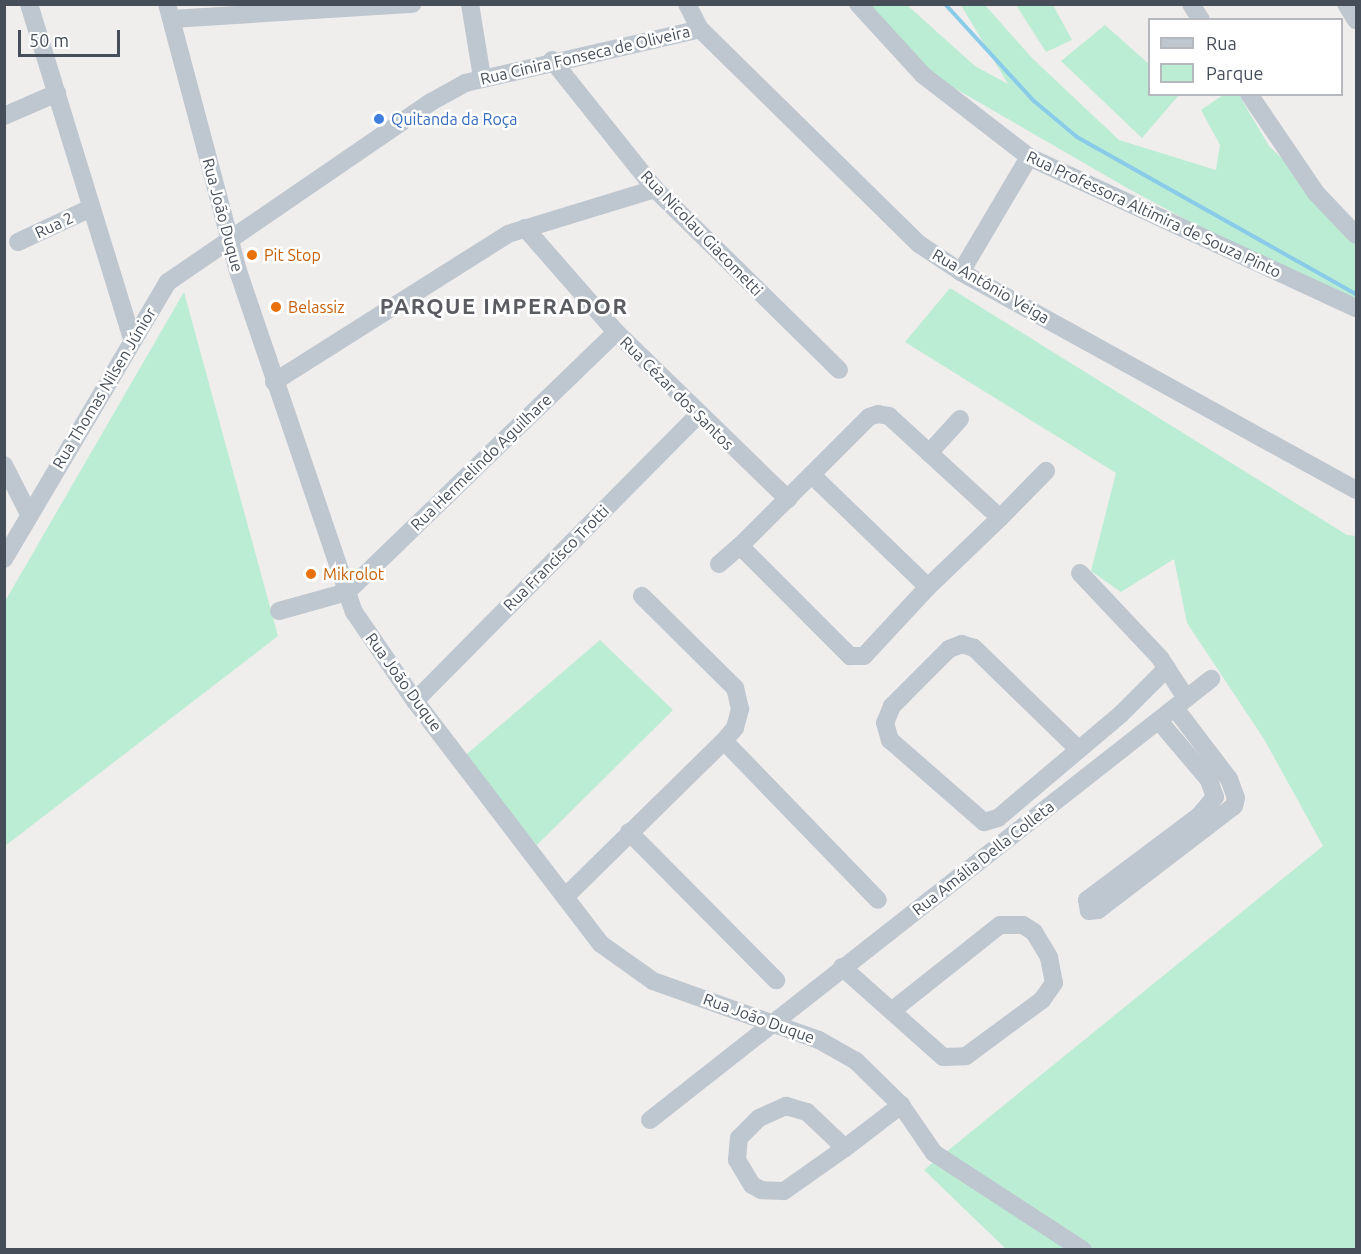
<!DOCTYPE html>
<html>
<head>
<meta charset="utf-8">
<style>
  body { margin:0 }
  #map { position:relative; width:1361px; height:1254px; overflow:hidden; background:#f0eded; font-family:Ubuntu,sans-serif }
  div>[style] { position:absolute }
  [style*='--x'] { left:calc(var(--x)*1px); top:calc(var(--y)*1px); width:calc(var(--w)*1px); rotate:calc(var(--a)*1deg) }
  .green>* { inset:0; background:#bbedd4 }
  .stream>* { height:4px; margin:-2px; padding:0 2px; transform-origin:2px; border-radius:2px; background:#89cbe9 }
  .minor>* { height:18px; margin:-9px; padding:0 9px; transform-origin:9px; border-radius:9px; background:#bec6cf }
  .dots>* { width:16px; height:16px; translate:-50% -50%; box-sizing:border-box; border:3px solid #fff; border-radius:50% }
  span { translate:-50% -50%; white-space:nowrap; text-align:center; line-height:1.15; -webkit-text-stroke:5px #fff; paint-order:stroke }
  .street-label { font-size:16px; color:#464e5a }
  .shop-label { font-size:16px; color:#366cbe }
  .left { translate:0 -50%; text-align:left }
  .food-label { font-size:16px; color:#c56008 }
  .district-label { font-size:22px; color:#5a5c62; font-weight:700; letter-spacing:1.5px }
  .frame { position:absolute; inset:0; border:6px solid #464e5a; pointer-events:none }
  .legend { position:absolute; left:1148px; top:18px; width:195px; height:78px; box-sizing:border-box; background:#fff; border:2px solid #b5b8bd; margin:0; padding:8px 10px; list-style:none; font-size:18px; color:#464e5a }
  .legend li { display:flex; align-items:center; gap:12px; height:30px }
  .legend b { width:30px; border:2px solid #b5b8bd }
  .scale { position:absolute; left:18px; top:30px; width:102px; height:27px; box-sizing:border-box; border:3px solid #464e5a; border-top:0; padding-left:8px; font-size:18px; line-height:21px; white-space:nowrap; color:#464e5a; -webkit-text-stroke:4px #fff; paint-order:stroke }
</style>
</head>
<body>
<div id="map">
  <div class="green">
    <i style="clip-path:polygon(868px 5px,907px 5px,975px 66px,1008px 84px,961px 5px,985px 5px,1032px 58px,1119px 140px,1216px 170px,1220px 145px,1201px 110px,1223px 95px,1239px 95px,1269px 146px,1356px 231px,1356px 311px,1129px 189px,930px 74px)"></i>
    <i style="clip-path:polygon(1016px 5px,1053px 5px,1072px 40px,1046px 52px)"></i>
    <i style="clip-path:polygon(1105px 25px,1149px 64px,1150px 94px,1179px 95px,1142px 138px,1061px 61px)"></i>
    <i style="clip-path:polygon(950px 288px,1347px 535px,1356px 536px,1356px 1249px,1006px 1249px,924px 1170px,1323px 846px,1264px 739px,1187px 623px,1174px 559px,1121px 592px,1091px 571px,1116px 473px,905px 342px)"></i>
    <i style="clip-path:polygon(184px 292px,278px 636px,5px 846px,4px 603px)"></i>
    <i style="clip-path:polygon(600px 640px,673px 710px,537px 845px,461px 759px)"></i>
  </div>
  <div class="stream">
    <i style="--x:945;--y:4;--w:132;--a:47.5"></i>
    <i style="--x:1034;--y:101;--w:56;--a:39.9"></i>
    <i style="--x:1077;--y:137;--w:320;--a:29.4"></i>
  </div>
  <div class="minor">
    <i style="--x:29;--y:4;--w:350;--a:72.9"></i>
    <i style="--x:167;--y:4;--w:273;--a:75.1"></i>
    <i style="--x:237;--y:268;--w:342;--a:71.2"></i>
    <i style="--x:347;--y:592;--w:21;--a:71"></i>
    <i style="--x:354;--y:612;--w:108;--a:55.6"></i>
    <i style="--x:415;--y:701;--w:306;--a:52.6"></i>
    <i style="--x:601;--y:944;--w:64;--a:35.4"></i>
    <i style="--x:653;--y:981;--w:176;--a:19.6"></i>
    <i style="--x:819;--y:1040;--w:43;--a:29.6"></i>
    <i style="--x:856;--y:1061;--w:63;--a:44.4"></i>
    <i style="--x:901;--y:1105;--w:58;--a:55.5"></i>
    <i style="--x:934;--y:1153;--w:178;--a:33.1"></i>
    <i style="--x:470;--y:4;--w:74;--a:80.7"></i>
    <i style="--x:687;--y:4;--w:28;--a:63"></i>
    <i style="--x:700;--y:29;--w:307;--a:44.5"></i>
    <i style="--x:919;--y:244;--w:50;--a:33.7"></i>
    <i style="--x:961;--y:272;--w:451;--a:28.9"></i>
    <i style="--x:858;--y:4;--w:96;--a:47.5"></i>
    <i style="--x:923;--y:75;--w:134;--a:37.7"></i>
    <i style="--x:1029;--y:157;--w:360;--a:24.8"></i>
    <i style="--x:1191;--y:4;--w:19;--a:58"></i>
    <i style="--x:1346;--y:4;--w:19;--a:58"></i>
    <i style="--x:172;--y:19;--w:241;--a:-3.6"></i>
    <i style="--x:552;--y:60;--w:165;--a:51.4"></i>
    <i style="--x:655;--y:189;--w:258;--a:44.5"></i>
    <i style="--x:1249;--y:94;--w:120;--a:55.9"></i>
    <i style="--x:1316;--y:193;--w:58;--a:46.4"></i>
    <i style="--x:4;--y:116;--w:58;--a:-23.5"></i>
    <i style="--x:525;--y:228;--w:138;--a:48.8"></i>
    <i style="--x:616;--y:332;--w:240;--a:44.2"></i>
    <i style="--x:18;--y:242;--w:81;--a:-25"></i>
    <i style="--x:961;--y:272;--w:134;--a:-59.4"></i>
    <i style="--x:274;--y:382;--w:277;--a:-32.3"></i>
    <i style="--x:508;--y:234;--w:154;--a:-17"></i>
    <i style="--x:929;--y:453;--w:46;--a:-47.6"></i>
    <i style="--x:4;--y:465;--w:55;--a:63"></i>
    <i style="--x:814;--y:477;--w:158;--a:44"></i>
    <i style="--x:1000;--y:518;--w:151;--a:-137.4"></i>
    <i style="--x:889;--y:416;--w:11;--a:-170"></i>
    <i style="--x:878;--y:414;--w:9;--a:162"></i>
    <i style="--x:869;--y:417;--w:182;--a:135"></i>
    <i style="--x:740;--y:546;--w:156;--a:45"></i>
    <i style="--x:850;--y:656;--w:14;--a:0"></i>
    <i style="--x:864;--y:656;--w:94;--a:-47.2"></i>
    <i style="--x:928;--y:587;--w:100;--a:-43.8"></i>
    <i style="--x:1000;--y:518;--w:66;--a:-45.6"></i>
    <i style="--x:4;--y:559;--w:322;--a:-59.4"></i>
    <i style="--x:168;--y:282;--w:319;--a:-34.4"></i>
    <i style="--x:431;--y:102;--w:39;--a:-29"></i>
    <i style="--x:465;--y:83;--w:241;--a:-12.9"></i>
    <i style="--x:719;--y:564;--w:28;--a:-41"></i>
    <i style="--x:1080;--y:573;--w:117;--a:46.7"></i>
    <i style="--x:1160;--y:658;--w:48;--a:57"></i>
    <i style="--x:279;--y:611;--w:71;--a:-15.6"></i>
    <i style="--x:347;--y:592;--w:374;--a:-44"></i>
    <i style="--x:415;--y:701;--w:401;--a:-45.3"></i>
    <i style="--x:1159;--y:721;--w:77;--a:49.7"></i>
    <i style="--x:1209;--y:780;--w:18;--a:71"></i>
    <i style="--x:1215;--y:797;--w:25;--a:130"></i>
    <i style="--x:1199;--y:816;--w:140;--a:143.1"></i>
    <i style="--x:1087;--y:900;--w:11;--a:80"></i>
    <i style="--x:1089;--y:911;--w:9;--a:-6"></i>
    <i style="--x:1098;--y:910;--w:171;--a:-37.4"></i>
    <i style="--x:1234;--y:806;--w:8;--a:-76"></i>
    <i style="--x:1236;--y:798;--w:20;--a:-110"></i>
    <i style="--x:1229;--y:779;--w:89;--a:-127.3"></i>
    <i style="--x:724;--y:741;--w:221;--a:45.9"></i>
    <i style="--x:1077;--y:748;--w:144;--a:-135.8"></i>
    <i style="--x:974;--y:648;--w:13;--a:-162"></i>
    <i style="--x:962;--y:644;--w:14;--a:159"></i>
    <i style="--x:949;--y:649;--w:81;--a:135"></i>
    <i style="--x:892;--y:706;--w:18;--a:112"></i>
    <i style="--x:885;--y:723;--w:18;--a:74"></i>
    <i style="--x:890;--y:740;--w:125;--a:41.1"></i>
    <i style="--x:984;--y:822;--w:15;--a:-16"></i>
    <i style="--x:998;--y:818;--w:161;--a:-40.2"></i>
    <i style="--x:1121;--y:714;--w:65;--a:-45"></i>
    <i style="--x:629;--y:832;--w:209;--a:45.2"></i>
    <i style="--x:566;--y:896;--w:221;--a:-44.5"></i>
    <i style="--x:724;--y:741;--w:17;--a:-50"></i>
    <i style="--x:735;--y:728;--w:20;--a:-75"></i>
    <i style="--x:740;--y:709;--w:22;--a:-103"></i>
    <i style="--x:735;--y:688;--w:131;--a:-135.3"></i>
    <i style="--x:842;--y:967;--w:135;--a:41.7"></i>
    <i style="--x:943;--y:1057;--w:23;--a:-2"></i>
    <i style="--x:966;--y:1056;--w:94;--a:-36.4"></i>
    <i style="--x:1042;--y:1000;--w:21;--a:-55"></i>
    <i style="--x:1054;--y:983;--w:26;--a:-101"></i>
    <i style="--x:1049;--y:957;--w:29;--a:-121"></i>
    <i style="--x:1034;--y:932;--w:13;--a:-148"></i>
    <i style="--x:1023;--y:925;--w:23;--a:180"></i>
    <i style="--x:1000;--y:925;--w:135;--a:141.6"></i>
    <i style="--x:786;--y:1106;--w:22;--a:16"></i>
    <i style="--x:807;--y:1112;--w:52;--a:43.5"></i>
    <i style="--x:845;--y:1148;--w:75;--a:144.8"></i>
    <i style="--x:784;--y:1191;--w:23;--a:-178"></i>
    <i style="--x:761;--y:1190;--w:10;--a:-151"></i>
    <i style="--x:752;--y:1185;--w:29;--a:-121"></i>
    <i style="--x:737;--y:1160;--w:22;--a:-85"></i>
    <i style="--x:739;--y:1138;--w:28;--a:-45"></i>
    <i style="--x:759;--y:1118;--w:30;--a:-24"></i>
    <i style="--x:650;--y:1120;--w:714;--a:-38.17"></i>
    <i style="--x:845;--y:1148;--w:71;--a:-37.5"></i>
  </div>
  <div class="dots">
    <i style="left:379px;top:119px;background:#3f7fe0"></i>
    <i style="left:252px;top:255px;background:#e8710a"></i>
    <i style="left:276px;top:307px;background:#e8710a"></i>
    <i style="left:311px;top:574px;background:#e8710a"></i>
  </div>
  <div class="street-label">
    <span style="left:585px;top:55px;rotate:-13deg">Rua Cinira Fonseca de Oliveira</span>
    <span style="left:1154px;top:214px;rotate:25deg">Rua Professora Altimira de Souza Pinto</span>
    <span style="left:223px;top:215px;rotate:75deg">Rua João Duque</span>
    <span style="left:54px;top:225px;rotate:-25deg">Rua 2</span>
    <span style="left:702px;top:233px;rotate:46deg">Rua Nicolau Giacometti</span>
    <span style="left:991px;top:286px;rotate:30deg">Rua Antônio Veiga</span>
    <span style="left:104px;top:388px;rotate:-59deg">Rua Thomas Nilsen Júnior</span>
    <span style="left:677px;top:393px;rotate:45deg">Rua Cézar dos Santos</span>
    <span style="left:481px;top:462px;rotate:-44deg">Rua Hermelindo Aguilhare</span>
    <span style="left:556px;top:558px;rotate:-45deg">Rua Francisco Trotti</span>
    <span style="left:404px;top:682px;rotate:54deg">Rua João Duque</span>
    <span style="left:983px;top:858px;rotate:-38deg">Rua Amália Della Colleta</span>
    <span style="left:759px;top:1018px;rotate:20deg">Rua João Duque</span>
  </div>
  <div class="shop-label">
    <span class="left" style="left:391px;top:119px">Quitanda da Roça</span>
  </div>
  <div class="food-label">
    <span class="left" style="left:264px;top:255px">Pit Stop</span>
    <span class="left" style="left:288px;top:307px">Belassiz</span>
    <span class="left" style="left:323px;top:574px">Mikrolot</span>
  </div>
  <div class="district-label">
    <span style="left:504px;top:306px">PARQUE IMPERADOR</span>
  </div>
  <div class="frame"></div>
  <ul class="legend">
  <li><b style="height:8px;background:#bec6cf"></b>Rua</li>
  <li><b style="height:16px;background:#bbedd4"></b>Parque</li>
  </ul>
  <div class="scale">50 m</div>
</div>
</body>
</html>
